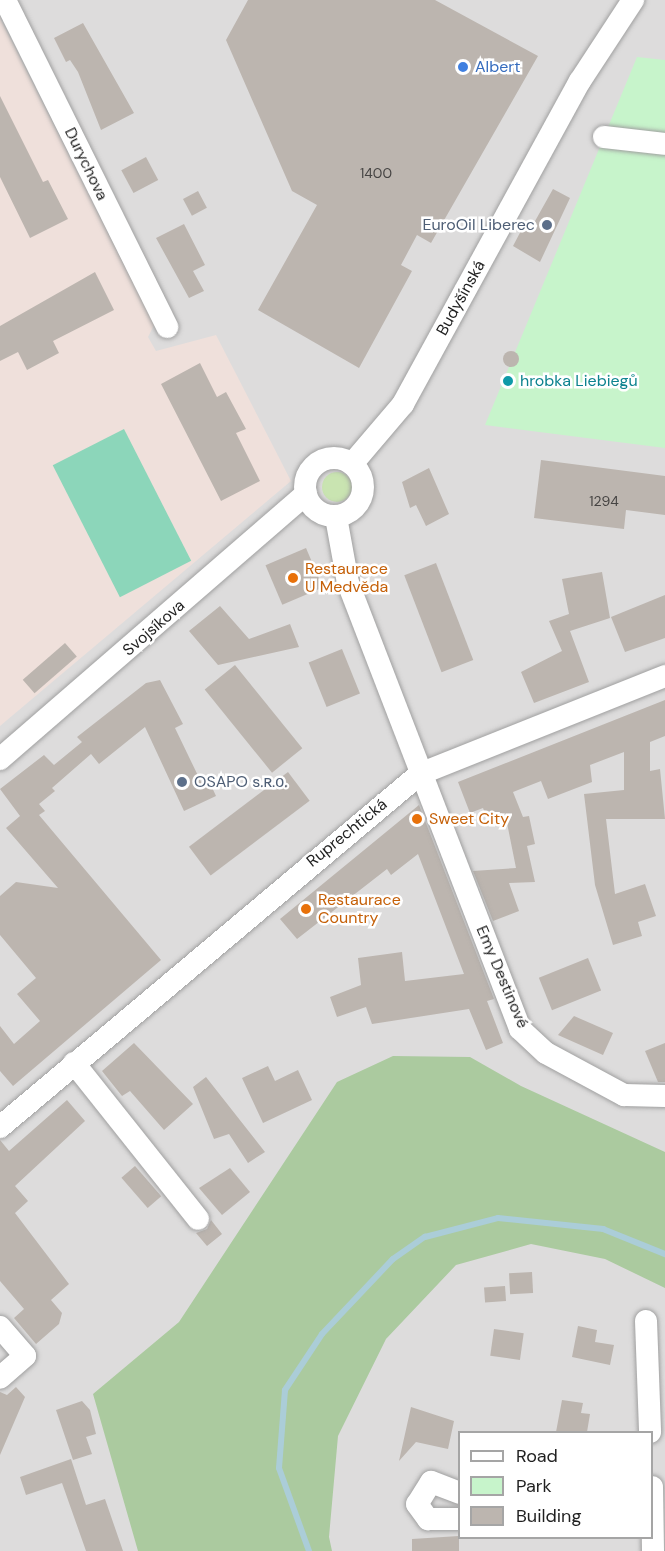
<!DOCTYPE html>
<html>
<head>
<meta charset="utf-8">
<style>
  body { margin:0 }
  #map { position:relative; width:665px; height:1551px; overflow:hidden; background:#efece6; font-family:"DM Sans",sans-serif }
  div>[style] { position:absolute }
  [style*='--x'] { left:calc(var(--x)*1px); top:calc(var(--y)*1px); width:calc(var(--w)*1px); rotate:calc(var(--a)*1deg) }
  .residential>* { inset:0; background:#dddcdc }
  .military>* { inset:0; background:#efe0db }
  .grass>* { inset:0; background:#c9e4b1 }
  .round { border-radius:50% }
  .forest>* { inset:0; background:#abca9f }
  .park>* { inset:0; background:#c7f4cb }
  .pitch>* { inset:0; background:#8cd6ba; transform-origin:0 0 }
  .stream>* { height:6px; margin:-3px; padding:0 3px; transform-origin:3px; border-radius:3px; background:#abcdd8 }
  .building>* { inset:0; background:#bcb5af; transform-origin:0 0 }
  .roads { filter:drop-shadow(0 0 2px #a0a0a0) drop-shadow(0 0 2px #a0a0a0) }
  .street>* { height:22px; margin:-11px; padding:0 11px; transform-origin:11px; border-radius:11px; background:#fff }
  .street>.ring { margin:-11px; padding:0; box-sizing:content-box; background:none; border:22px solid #fff; border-radius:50% }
  .dots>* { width:16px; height:16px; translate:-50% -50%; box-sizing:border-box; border:3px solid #fff; border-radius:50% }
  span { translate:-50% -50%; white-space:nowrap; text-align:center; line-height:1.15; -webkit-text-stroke:5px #fff; paint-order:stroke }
  .number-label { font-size:14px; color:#464443 }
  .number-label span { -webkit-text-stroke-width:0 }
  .shop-label { font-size:16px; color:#366cbe }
  .left { translate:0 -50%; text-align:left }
  .street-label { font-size:16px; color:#1f1f1f }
  .service-label { font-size:16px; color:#4e5e75 }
  .right { translate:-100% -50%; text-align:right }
  .culture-label { font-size:16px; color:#0d838f }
  .food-label { font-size:16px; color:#c56008 }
  .legend { position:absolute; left:458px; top:1431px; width:195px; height:108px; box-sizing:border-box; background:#fff; border:2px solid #a5a5a5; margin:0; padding:8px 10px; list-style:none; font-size:18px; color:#1f1f1f }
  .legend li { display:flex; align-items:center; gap:12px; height:30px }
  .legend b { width:30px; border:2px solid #a5a5a5 }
</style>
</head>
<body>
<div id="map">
  <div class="residential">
    <i style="clip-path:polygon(evenodd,0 0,665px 0,665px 1551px,0 1551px,0 0,460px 1432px,652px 1432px,652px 1538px,460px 1538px,460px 1432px)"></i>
  </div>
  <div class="military">
    <i style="clip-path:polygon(0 18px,154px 325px,148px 337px,156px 351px,216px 335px,291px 481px,0 726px)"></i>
  </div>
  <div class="grass">
    <i class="round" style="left:322px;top:472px;width:30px;height:30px"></i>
  </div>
  <div class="forest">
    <i style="clip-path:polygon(393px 1056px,470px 1057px,521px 1086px,665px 1152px,665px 1288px,605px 1259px,531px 1244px,456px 1265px,386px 1339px,338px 1436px,329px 1537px,332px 1551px,138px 1551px,93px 1394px,179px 1322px,337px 1082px)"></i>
  </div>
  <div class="park">
    <i style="clip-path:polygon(637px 57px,665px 60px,665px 448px,485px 425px)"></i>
  </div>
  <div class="pitch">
    <i style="left:124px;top:429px;width:148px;height:80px;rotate:63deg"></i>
  </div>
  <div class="stream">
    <i style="--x:309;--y:1551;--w:88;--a:-109.9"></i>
    <i style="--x:279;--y:1468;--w:78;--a:-85.6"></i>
    <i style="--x:285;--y:1390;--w:67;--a:-56.5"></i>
    <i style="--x:322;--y:1334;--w:103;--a:-46.6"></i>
    <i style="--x:393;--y:1259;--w:39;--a:-35"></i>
    <i style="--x:425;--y:1237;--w:75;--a:-14.6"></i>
    <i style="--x:498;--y:1218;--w:106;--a:6"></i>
    <i style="--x:603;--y:1229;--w:67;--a:22"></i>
  </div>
  <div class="building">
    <i style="clip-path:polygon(248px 0,435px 0,538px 56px,431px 243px,417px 235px,401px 265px,412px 271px,359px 368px,258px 310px,317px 205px,292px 191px,226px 40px)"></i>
    <i style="clip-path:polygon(83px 23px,134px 113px,101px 130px,78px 72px,70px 60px,66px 62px,54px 38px)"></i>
    <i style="clip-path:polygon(0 96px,43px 182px,48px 180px,68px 219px,30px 238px,0 177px)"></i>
    <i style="left:146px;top:157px;width:26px;height:28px;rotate:62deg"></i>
    <i style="clip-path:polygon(553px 189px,570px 198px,540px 262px,513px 246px,523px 227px,530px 230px)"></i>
    <i style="left:198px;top:191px;width:19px;height:17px;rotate:62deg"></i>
    <i style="clip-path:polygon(184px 224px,205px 265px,193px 271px,204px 291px,189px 298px,156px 238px)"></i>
    <i style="clip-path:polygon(95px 272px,114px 310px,53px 341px,59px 353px,27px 370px,18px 352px,0 361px,0 326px)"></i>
    <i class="round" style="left:503px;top:351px;width:16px;height:16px"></i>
    <i style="clip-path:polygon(200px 363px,217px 397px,226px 392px,246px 429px,236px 433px,260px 481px,221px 501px,161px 384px)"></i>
    <i style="clip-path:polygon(541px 460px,665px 476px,665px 515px,626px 510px,624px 529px,534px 518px)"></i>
    <i style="clip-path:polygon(429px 468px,449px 514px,426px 526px,416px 505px,410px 508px,402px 482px)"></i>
    <i style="left:306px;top:548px;width:43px;height:44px;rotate:67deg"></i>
    <i style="left:436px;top:563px;width:104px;height:34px;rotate:69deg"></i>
    <i style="clip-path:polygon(602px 572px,610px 618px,570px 631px,589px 682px,534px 703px,521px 672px,562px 651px,549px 621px,569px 614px,562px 579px)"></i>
    <i style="clip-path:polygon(665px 595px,665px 638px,625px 652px,611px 617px)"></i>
    <i style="clip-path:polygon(220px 606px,249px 639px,290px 624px,299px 647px,218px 665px,189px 631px)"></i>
    <i style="left:65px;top:643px;width:18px;height:56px;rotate:49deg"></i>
    <i style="left:342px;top:649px;width:48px;height:36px;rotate:68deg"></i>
    <i style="left:235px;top:665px;width:107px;height:39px;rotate:51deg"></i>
    <i style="clip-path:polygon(160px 680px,183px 724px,175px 728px,202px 784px,209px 781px,216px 796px,184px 811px,145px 727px,99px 764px,91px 754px,52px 788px,55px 791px,39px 804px,45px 811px,39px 815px,161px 960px,13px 1086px,0 1071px,0 1026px,14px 1044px,40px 1021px,17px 994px,36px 978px,0 935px,0 896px,16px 882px,58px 888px,6px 828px,20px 816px,0 789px,44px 755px,54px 765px,82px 742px,77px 737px,146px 683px)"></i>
    <i style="clip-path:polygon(665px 700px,665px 736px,650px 742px,650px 771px,660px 769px,665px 819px,606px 819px,615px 894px,645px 884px,656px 916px,638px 922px,642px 936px,613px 945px,595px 885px,584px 794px,624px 790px,624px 752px,590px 765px,592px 782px,548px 799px,541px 781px,513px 792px,523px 817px,529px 816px,535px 844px,527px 846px,535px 882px,509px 883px,519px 911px,493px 921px,473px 871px,516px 868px,505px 813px,487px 819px,483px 808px,470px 813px,458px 782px)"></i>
    <i style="left:288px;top:772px;width:36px;height:124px;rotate:53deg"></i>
    <i style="clip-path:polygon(419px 805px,494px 999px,487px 1001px,503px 1043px,486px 1050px,469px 1009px,372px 1024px,366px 1007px,337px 1017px,330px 997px,361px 985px,358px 958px,402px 952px,405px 981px,464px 974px,418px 854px,391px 875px,387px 869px,297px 939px,280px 919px)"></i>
    <i style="left:588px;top:958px;width:35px;height:53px;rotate:68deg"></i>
    <i style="clip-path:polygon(574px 1016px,613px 1033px,603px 1055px,558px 1035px)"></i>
    <i style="clip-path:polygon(134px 1043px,193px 1104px,164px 1130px,130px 1091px,122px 1096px,102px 1071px)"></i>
    <i style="clip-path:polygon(665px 1043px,665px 1082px,658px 1082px,645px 1051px)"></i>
    <i style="clip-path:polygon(268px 1066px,275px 1081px,298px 1070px,312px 1100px,263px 1123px,242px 1078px)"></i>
    <i style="clip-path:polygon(206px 1077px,265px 1152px,248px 1163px,229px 1134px,214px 1139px,193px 1087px)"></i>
    <i style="clip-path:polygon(67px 1100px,85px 1121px,15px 1186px,28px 1201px,15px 1213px,69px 1284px,51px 1300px,62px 1313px,59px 1324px,36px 1344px,14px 1318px,24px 1309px,0 1281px,0 1140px,9px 1151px)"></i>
    <i style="left:135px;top:1166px;width:40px;height:18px;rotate:49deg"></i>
    <i style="clip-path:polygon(230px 1168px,250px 1192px,222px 1215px,199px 1188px)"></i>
    <i style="clip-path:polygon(211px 1220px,222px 1234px,207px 1246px,196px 1233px,207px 1229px)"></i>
    <i style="left:532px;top:1272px;width:21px;height:23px;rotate:87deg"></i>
    <i style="left:505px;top:1286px;width:15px;height:21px;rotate:86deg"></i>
    <i style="clip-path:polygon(578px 1326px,597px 1330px,595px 1342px,614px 1345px,610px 1365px,572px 1357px)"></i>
    <i style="left:494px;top:1329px;width:30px;height:27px;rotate:8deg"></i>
    <i style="clip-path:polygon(16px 1387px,25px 1397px,0 1455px,0 1392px,7px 1395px)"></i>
    <i style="clip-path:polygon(562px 1400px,583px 1403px,581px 1413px,590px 1414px,587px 1432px,556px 1432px)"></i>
    <i style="clip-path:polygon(82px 1401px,90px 1410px,96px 1434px,86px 1437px,92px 1454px,73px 1460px,56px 1410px)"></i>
    <i style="clip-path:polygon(411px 1407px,454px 1421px,448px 1449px,416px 1442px,399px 1461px)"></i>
    <i style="clip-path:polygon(71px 1459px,86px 1505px,105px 1499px,123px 1551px,86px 1551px,62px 1483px,26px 1495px,20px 1477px)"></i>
    <i style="clip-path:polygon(459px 1536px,459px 1551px,412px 1551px,412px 1539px)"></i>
  </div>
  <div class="roads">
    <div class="street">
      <i style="--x:5;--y:0;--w:365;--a:63.6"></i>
      <i style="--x:604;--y:137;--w:61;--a:6.5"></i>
      <i class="ring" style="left:305px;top:458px;width:36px;height:36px"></i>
      <i style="--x:352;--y:464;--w:79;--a:-49.6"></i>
      <i style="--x:403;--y:404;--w:368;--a:-61.3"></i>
      <i style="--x:580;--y:81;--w:97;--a:-56.8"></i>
      <i style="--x:336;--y:517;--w:67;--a:79.7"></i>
      <i style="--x:348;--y:583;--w:478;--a:68.9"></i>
      <i style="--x:520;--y:1029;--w:35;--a:43"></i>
      <i style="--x:546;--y:1053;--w:89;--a:28.3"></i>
      <i style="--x:624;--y:1095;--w:41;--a:1.4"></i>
      <i style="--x:0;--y:759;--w:405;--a:-40.9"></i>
      <i style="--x:74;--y:1063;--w:199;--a:51.5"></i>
      <i style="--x:0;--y:1127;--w:549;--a:-40.05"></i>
      <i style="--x:420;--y:774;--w:264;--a:-21.8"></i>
      <i style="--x:646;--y:1321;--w:111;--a:87.9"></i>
      <i style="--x:0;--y:1327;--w:38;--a:49"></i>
      <i style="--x:25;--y:1356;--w:33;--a:139"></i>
      <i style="--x:652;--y:1487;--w:64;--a:89.1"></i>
      <i style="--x:460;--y:1493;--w:31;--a:-159"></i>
      <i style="--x:431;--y:1482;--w:26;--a:122"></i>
      <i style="--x:417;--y:1504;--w:19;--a:54"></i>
      <i style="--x:428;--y:1519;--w:32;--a:0"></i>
    </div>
  </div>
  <div class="dots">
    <i style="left:463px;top:67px;background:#3f7fe0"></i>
    <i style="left:547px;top:225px;background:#5c6f8a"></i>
    <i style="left:508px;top:381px;background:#0f9aa8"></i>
    <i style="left:293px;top:578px;background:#e8710a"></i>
    <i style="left:182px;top:782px;background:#5c6f8a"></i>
    <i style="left:417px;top:819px;background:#e8710a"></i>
    <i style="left:306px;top:909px;background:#e8710a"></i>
  </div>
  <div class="number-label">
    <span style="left:376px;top:173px">1400</span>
    <span style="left:604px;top:501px">1294</span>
  </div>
  <div class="shop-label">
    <span class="left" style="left:475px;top:67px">Albert</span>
  </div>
  <div class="street-label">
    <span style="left:86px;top:164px;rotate:64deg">Durychova</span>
    <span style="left:461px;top:298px;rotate:-61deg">Budyšínská</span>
    <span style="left:154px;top:628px;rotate:-41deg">Svojsíkova</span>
    <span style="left:347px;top:833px;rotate:-39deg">Ruprechtická</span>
    <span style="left:502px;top:977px;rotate:67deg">Emy Destinové</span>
  </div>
  <div class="service-label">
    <span class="right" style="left:535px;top:225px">EuroOil Liberec</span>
    <span class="left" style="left:194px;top:782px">OSAPO s.ʀ.ᴏ.</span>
  </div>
  <div class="culture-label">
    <span class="left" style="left:520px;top:381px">hrobka Liebiegů</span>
  </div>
  <div class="food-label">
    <span class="left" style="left:305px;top:578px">Restaurace<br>U Medvěda</span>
    <span class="left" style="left:429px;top:819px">Sweet City</span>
    <span class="left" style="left:318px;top:909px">Restaurace<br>Country</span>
  </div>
  <ul class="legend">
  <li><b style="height:8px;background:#fff"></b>Road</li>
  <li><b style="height:16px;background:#c7f4cb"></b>Park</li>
  <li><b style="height:16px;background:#bcb5af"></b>Building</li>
  </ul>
</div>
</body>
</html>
